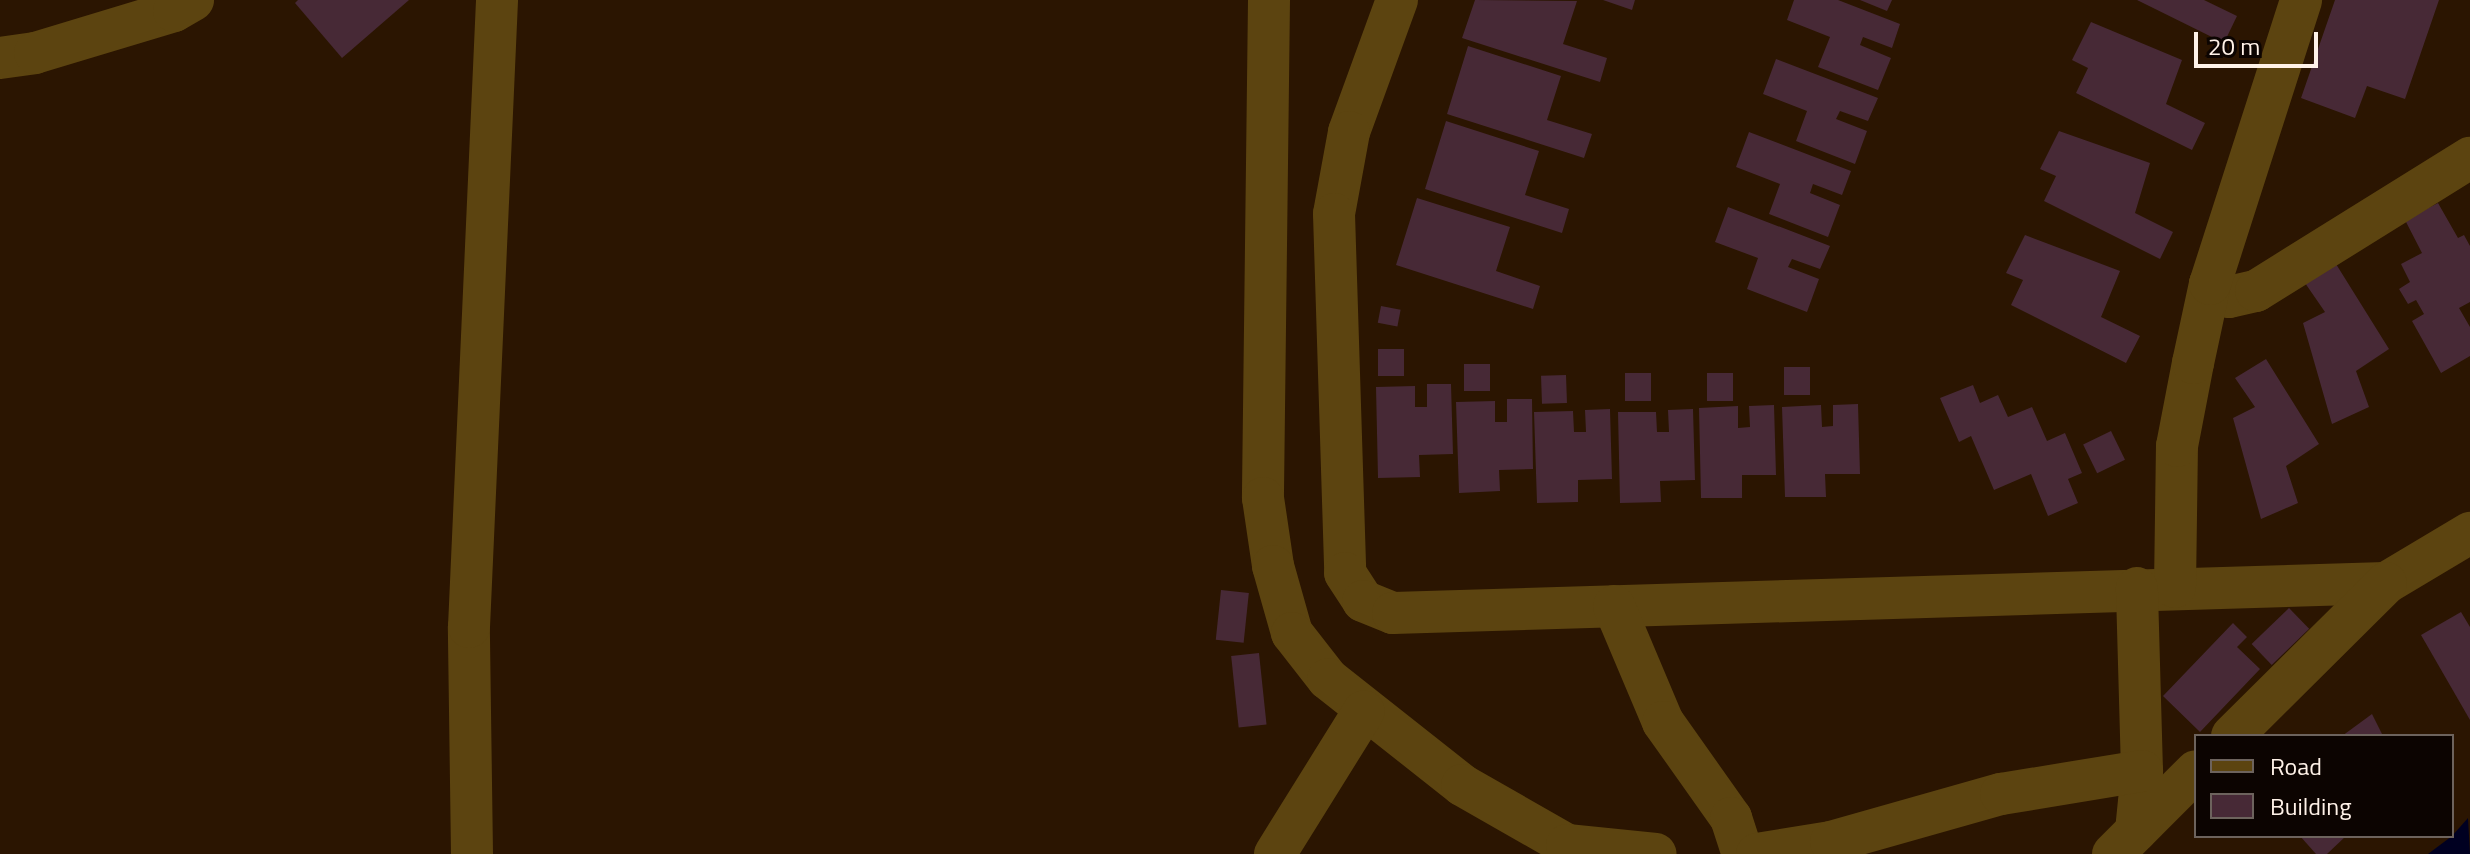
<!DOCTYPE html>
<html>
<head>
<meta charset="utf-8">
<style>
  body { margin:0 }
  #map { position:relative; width:2470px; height:854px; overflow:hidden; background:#2b1501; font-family:"Titillium Web",sans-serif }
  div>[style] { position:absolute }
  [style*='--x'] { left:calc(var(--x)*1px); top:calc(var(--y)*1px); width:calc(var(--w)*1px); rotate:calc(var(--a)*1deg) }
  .water>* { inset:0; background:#000021 }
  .building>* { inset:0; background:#472936; transform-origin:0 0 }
  .street>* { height:42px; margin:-21px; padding:0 21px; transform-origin:21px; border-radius:21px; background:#5c4410 }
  span { translate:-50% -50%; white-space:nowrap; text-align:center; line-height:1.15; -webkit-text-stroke:6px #0c0401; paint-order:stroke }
  .legend { position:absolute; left:2194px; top:734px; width:260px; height:104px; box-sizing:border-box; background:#0c0401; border:2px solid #6d635d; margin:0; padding:10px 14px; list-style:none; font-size:24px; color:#fff2e8 }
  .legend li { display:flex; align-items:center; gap:16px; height:40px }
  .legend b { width:40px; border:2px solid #6d635d }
  .scale { position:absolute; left:2194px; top:32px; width:124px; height:36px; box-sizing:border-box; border:4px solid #fff2e8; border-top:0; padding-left:10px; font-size:24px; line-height:28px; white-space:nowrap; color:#fff2e8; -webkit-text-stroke:6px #0c0401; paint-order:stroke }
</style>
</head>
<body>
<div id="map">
  <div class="water">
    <i style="clip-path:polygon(2468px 818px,2470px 854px,2428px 854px,2452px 836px)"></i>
  </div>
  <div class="building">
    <i style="clip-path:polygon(298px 0,409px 0,342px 58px,295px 3px)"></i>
    <i style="clip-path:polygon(1475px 0,1577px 1px,1563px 44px,1607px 58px,1600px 82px,1462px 38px)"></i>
    <i style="clip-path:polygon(1603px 0,1635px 0,1632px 10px)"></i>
    <i style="clip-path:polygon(1794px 0,1838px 0,1900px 24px,1892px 48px,1863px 37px,1860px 45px,1891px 58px,1878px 90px,1818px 67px,1830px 37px,1787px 20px)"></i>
    <i style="clip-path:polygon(1860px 0,1892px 0,1887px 11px)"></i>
    <i style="clip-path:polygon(2137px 0,2204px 0,2237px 16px,2224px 43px)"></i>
    <i style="clip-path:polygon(2335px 0,2439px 0,2405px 99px,2367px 86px,2355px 118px,2301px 98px)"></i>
    <i style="clip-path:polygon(2091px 22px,2182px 60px,2166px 104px,2205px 123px,2192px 150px,2076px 93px,2088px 68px,2072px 60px)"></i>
    <i style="clip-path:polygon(1468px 46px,1561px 76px,1547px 120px,1592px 134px,1584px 158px,1447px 114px)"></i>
    <i style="clip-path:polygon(1776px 59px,1878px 98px,1868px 121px,1840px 111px,1836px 119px,1867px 131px,1855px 164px,1796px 141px,1807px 111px,1763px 94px)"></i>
    <i style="clip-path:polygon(1446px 121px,1539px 151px,1525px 195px,1569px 209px,1562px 233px,1425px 189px)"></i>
    <i style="clip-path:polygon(2059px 131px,2150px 163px,2135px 213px,2173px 232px,2160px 259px,2044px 201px,2056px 176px,2040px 169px)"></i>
    <i style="clip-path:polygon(1749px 132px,1851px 171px,1842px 195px,1813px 184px,1810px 193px,1840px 205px,1828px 237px,1769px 214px,1780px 184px,1736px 167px)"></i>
    <i style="clip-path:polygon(1417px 198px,1510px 227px,1496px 271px,1540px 286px,1533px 309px,1396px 265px)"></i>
    <i style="clip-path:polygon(2438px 203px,2458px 238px,2464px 235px,2470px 246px,2470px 302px,2459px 308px,2470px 327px,2470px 356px,2441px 373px,2412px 321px,2424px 314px,2416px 300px,2408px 304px,2399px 289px,2410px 282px,2401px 264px,2422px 253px,2405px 220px)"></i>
    <i style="clip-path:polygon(1728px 207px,1830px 246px,1820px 269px,1792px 259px,1788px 267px,1819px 279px,1807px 312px,1747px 289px,1758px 258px,1715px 242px)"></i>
    <i style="clip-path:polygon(2025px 235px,2120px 271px,2101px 317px,2140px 336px,2126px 363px,2011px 305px,2023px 280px,2006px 273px)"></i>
    <i style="clip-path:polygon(2336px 264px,2389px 349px,2356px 371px,2369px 407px,2332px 424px,2303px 323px,2325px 312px,2305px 283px)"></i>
    <i style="left:1381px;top:306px;width:20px;height:17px;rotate:11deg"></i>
    <i style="left:1404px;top:349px;width:27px;height:26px;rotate:90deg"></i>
    <i style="clip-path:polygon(2266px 359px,2319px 444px,2286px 466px,2298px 503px,2261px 519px,2233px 418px,2255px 407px,2235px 378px)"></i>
    <i style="left:1464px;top:364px;width:26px;height:27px"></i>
    <i style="left:1784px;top:367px;width:26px;height:28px"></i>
    <i style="left:1625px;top:373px;width:26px;height:28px"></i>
    <i style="left:1707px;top:373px;width:26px;height:28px"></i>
    <i style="left:1566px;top:375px;width:28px;height:25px;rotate:88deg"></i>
    <i style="clip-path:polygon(1427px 384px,1451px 384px,1453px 454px,1419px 455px,1420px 477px,1378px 478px,1376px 387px,1415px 386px,1415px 407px,1427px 407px)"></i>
    <i style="clip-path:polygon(1973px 385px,1980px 403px,1998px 395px,2008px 417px,2032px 407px,2047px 441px,2065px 433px,2082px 473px,2068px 479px,2078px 503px,2048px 516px,2031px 474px,1994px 490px,1971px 436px,1959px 442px,1940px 398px)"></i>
    <i style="clip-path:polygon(1507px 399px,1532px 399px,1533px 469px,1499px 470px,1500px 491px,1459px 493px,1456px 402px,1495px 401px,1495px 422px,1507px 422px)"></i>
    <i style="clip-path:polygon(1858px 404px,1860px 474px,1825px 474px,1826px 497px,1785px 497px,1782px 407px,1821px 405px,1822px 427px,1833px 426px,1833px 405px)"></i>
    <i style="clip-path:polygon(1774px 405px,1776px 475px,1742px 475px,1742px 498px,1701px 498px,1699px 408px,1738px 406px,1738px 428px,1750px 427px,1749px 406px)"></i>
    <i style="clip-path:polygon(1610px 409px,1612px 479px,1578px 480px,1578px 502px,1537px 503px,1534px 412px,1573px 411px,1574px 432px,1586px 432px,1585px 410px)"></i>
    <i style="clip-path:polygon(1693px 409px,1695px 480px,1660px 481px,1661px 502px,1620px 503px,1618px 412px,1656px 412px,1657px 432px,1669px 432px,1668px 410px)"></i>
    <i style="left:2111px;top:431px;width:32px;height:31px;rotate:64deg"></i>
    <i style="left:1221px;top:590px;width:28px;height:50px;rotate:6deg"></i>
    <i style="left:2289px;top:608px;width:29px;height:52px;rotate:46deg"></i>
    <i style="clip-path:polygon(2461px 612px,2470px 627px,2470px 720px,2421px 635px)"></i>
    <i style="clip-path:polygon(2233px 623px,2247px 637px,2237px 647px,2260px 669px,2200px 732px,2163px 696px)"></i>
    <i style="left:1259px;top:653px;width:72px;height:28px;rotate:84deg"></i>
    <i style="clip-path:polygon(2372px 714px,2383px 736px,2342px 736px)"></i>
    <i style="clip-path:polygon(2300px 836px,2346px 836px,2327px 854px,2316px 854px)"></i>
  </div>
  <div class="street">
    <i style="--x:1269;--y:0;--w:498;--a:90.7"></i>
    <i style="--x:1263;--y:498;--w:69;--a:81.6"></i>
    <i style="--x:1273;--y:566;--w:70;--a:74.2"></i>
    <i style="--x:1292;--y:633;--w:58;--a:52"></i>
    <i style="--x:1328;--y:679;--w:171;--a:38.3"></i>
    <i style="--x:1462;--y:785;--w:121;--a:29.7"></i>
    <i style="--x:1567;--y:845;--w:89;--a:5.8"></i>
    <i style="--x:1397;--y:0;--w:140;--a:110"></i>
    <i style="--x:1349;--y:132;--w:83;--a:100.4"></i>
    <i style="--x:1334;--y:214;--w:359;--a:88.2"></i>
    <i style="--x:1345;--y:573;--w:33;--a:57"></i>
    <i style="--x:1363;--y:601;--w:32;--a:22"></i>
    <i style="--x:1393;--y:613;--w:993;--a:-1.73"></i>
    <i style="--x:2386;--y:583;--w:98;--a:-30.8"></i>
    <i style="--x:0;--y:58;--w:35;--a:-8"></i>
    <i style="--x:35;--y:53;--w:145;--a:-16.8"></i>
    <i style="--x:174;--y:11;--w:22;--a:-30"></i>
    <i style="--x:2210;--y:284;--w:23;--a:34"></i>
    <i style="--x:2229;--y:297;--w:28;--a:-13"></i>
    <i style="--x:2256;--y:291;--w:252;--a:-31.9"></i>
    <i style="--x:2175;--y:587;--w:141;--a:-89.2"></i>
    <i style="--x:2177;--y:446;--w:85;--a:-79.1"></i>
    <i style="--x:2193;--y:363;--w:81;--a:-77.9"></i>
    <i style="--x:2210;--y:284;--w:298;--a:-72.2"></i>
    <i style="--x:1614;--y:606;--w:126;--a:67.1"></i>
    <i style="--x:1663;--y:722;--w:118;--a:54.7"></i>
    <i style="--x:1731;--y:818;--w:38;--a:72"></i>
    <i style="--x:2232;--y:736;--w:217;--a:-44.8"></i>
    <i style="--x:2136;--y:831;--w:60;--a:-84.3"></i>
    <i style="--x:2142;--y:771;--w:183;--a:-91.6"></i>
    <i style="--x:472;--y:854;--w:227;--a:-90.8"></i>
    <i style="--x:469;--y:627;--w:628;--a:-87.44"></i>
    <i style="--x:1275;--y:854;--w:168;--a:-58.1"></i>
    <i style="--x:1757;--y:854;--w:75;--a:-9.2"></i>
    <i style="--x:1831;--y:842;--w:177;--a:-15.8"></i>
    <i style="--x:2001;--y:794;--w:143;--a:-9.3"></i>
    <i style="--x:2113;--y:854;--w:117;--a:-45"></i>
  </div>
  <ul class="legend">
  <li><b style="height:10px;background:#5c4410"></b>Road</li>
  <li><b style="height:22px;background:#472936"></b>Building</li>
  </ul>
  <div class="scale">20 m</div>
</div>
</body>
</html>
